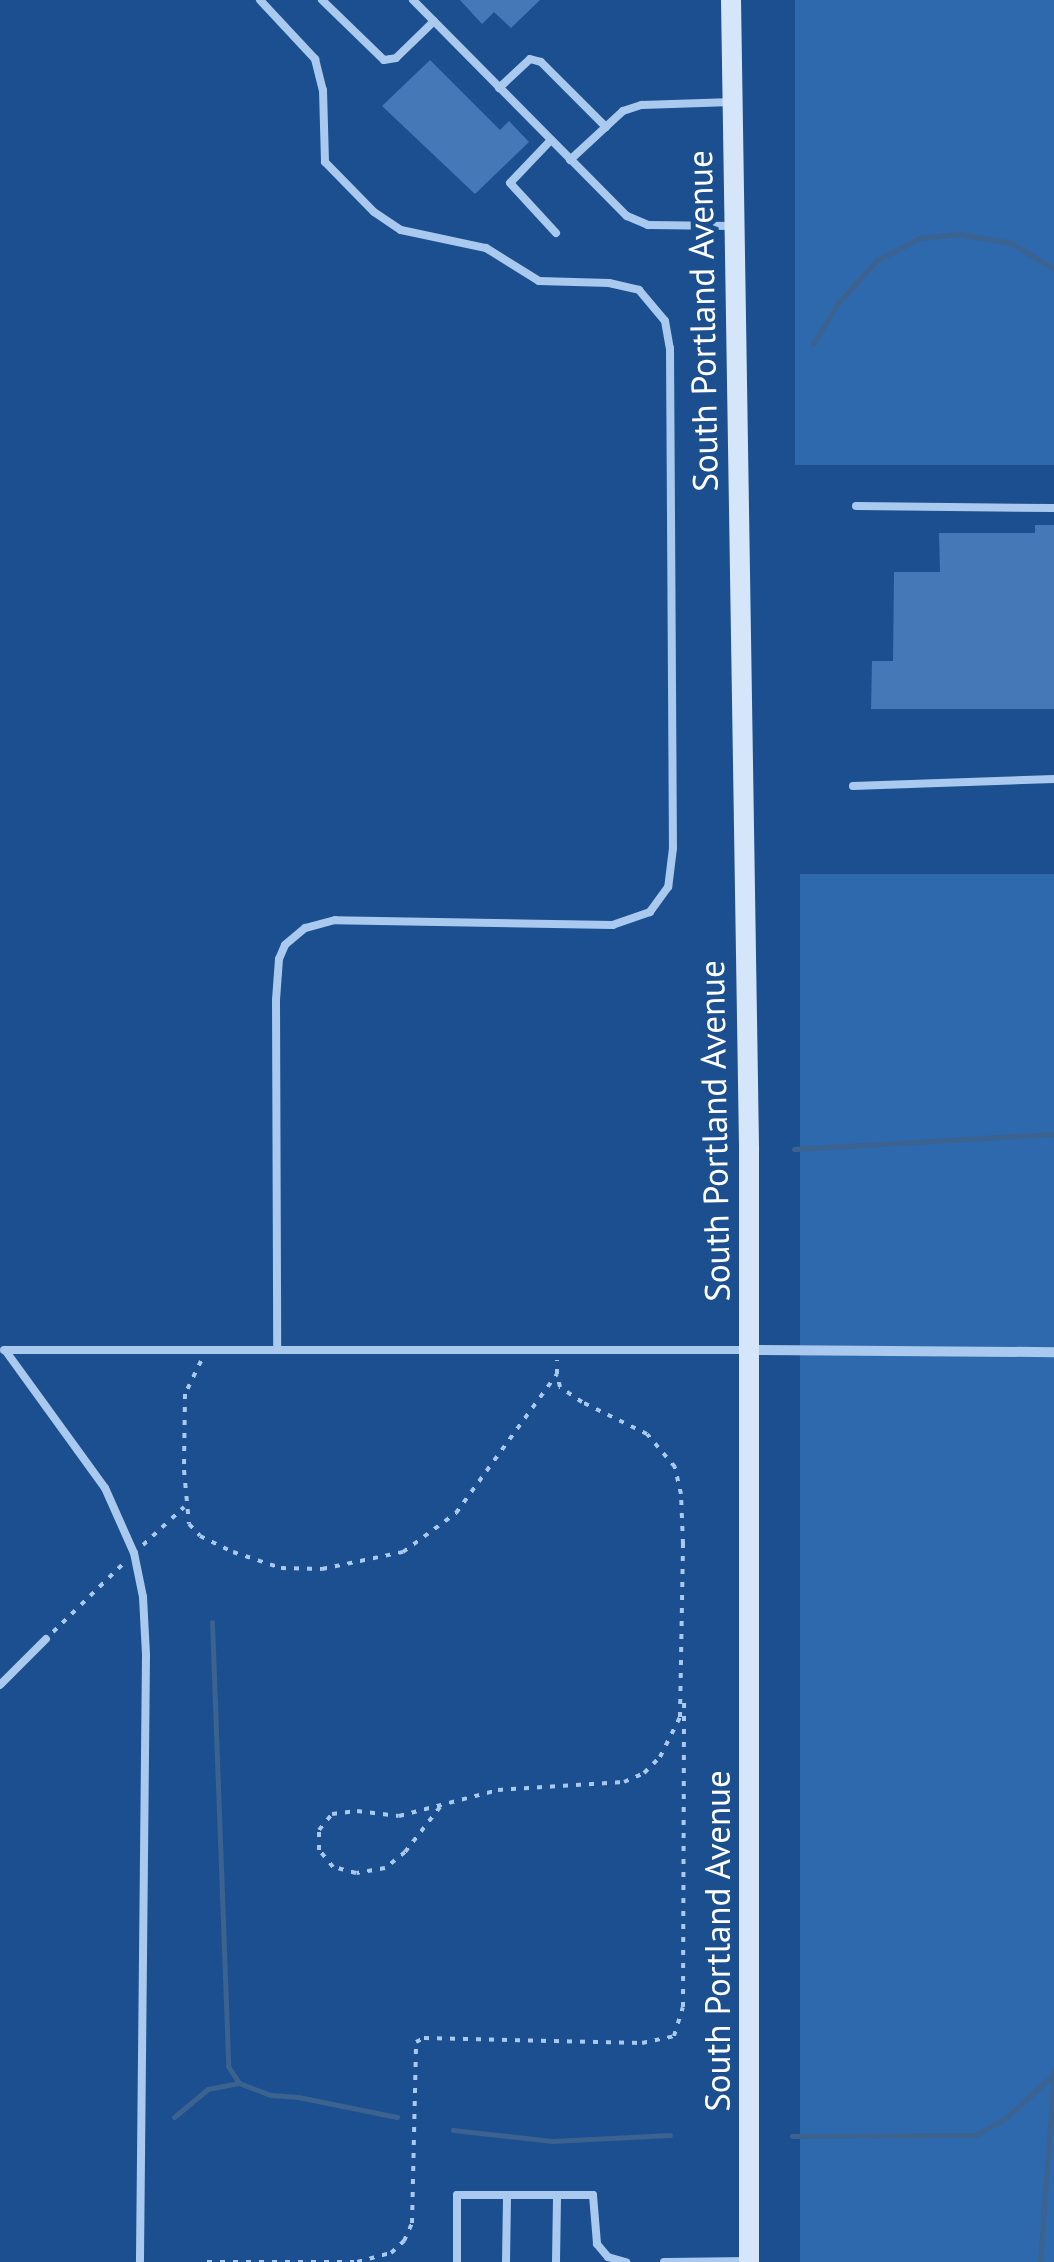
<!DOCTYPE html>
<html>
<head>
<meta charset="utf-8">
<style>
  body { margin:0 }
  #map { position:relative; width:1054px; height:2262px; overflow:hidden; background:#1b4f8f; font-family:"PT Sans",sans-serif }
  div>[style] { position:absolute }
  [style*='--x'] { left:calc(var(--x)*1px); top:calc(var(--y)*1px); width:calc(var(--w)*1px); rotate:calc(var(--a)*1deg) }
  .green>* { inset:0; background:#2e69ad; transform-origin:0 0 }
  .stream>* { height:5px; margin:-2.5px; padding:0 2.5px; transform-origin:2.5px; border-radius:2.5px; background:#3c6290 }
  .building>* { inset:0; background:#4478b7 }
  .path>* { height:4px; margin-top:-2px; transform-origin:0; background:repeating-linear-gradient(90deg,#a9c9ee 0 5px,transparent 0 13px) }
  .lane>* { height:8px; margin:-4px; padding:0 4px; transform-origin:4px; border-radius:4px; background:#a9c9ee }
  .street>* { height:10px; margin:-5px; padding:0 5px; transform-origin:5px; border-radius:5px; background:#a9c9ee }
  .secondary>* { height:20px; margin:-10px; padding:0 10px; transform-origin:10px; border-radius:10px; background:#d6e6fa }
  span { translate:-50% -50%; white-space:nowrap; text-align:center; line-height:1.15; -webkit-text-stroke:10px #1b4f8f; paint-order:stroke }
  .street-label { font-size:35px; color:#fff }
</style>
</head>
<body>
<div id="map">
  <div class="green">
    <i style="left:795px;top:0;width:259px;height:465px"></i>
    <i style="left:1054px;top:874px;width:1388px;height:254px;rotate:90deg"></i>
  </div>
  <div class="stream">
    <i style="--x:813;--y:344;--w:48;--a:-58.6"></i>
    <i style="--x:838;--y:303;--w:57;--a:-47.9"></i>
    <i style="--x:876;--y:261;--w:49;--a:-28.1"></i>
    <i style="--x:919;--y:238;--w:41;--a:-5.6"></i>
    <i style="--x:960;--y:234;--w:52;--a:10"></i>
    <i style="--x:1011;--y:243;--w:50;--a:31.2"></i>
    <i style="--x:794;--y:1149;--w:260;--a:-3.3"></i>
    <i style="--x:212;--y:1622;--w:444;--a:87.9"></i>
    <i style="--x:228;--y:2066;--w:20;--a:57"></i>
    <i style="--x:239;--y:2083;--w:34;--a:21"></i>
    <i style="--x:271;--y:2095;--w:27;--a:4"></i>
    <i style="--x:298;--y:2097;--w:101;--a:11.4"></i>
    <i style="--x:174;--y:2117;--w:44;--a:-39.5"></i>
    <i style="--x:208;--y:2089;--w:32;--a:-11"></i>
    <i style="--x:453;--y:2130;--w:100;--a:6.3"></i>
    <i style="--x:552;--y:2141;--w:118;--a:-2.9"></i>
    <i style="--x:792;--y:2136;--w:184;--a:-0.3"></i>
    <i style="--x:976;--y:2135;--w:36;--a:-30"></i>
    <i style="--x:1007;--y:2117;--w:62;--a:-42.4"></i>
    <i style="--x:1040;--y:2262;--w:193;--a:-85.8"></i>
  </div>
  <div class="building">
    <i style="clip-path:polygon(460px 0,540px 0,511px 28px,494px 12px,482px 24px)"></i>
    <i style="clip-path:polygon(430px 60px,500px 130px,509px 121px,529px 142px,475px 194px,382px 106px)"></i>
    <i style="clip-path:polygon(1035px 525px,1054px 525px,1054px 709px,871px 709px,872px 661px,893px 661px,894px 572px,940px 572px,939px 533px,1035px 533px)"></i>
  </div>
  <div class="path">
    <i style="--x:201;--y:1361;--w:37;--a:116"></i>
    <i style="--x:185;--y:1394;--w:76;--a:90.8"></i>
    <i style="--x:184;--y:1470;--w:54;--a:84.7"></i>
    <i style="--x:189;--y:1524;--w:16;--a:47"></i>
    <i style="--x:200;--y:1536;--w:37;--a:26"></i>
    <i style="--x:233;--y:1552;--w:51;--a:18.4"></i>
    <i style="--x:281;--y:1568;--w:41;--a:1.4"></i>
    <i style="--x:322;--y:1569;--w:83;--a:-11.9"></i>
    <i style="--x:403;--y:1552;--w:66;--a:-36.3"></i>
    <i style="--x:456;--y:1513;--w:172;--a:-54"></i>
    <i style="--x:557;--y:1374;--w:14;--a:-90"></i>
    <i style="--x:143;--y:1545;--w:56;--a:-42.8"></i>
    <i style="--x:53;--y:1632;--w:100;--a:-44.2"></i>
    <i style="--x:440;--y:1807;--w:57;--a:127.9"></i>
    <i style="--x:405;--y:1852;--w:26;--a:141"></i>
    <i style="--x:385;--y:1868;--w:29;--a:170"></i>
    <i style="--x:356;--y:1873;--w:24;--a:-165"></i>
    <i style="--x:333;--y:1867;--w:22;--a:-129"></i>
    <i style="--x:319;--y:1850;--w:20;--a:-90"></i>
    <i style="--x:319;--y:1830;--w:21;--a:-51"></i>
    <i style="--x:332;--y:1814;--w:25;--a:-7"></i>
    <i style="--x:357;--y:1811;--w:42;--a:6.8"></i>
    <i style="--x:399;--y:1816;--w:102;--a:-14.7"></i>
    <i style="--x:498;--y:1790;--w:126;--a:-3.6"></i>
    <i style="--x:624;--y:1782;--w:22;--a:-24"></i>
    <i style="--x:644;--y:1773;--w:23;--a:-45"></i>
    <i style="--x:660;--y:1757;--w:45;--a:-63.4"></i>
    <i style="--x:680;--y:1717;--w:173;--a:-89"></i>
    <i style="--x:683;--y:1544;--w:50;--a:-92.3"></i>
    <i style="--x:681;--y:1494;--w:28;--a:-103"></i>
    <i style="--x:675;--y:1467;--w:43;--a:-130.3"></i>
    <i style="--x:647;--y:1434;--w:72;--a:-153.8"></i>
    <i style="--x:582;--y:1402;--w:27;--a:-146"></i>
    <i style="--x:560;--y:1387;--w:13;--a:-103"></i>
    <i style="--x:207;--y:2262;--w:147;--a:0"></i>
    <i style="--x:357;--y:2262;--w:35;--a:-15"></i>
    <i style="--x:391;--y:2253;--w:18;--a:-43"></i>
    <i style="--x:404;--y:2241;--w:20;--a:-66"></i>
    <i style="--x:412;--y:2223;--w:181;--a:-88.7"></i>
    <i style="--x:416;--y:2042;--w:9;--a:-27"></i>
    <i style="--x:424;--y:2038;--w:218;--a:1.3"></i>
    <i style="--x:642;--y:2043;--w:33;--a:-12"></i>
    <i style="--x:674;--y:2036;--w:30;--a:-73"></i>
    <i style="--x:683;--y:2007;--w:304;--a:-89.8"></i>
  </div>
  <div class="lane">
    <i style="--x:260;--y:0;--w:81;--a:47"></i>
    <i style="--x:315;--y:59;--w:32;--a:76"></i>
    <i style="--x:323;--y:90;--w:72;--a:88.4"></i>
    <i style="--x:325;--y:162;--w:70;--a:45.6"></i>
    <i style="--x:374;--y:212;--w:32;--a:34"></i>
    <i style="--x:401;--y:230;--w:87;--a:12"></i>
    <i style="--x:486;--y:248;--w:62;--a:31.9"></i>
    <i style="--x:539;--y:281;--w:70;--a:1.6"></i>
    <i style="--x:609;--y:283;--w:31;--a:13"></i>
    <i style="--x:639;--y:290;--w:40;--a:50"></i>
    <i style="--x:665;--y:321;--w:27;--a:80"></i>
    <i style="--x:670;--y:348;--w:500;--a:89.66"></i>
    <i style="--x:673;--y:848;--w:39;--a:97"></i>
    <i style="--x:668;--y:887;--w:31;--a:126"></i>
    <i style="--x:650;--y:912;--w:39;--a:161"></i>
    <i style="--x:613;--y:925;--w:278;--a:-179"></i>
    <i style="--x:335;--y:920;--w:31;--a:165"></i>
    <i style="--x:305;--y:928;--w:26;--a:140"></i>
    <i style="--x:285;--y:945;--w:15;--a:113"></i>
    <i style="--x:279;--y:959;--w:41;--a:94.2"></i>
    <i style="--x:276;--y:1000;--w:350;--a:89.8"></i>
    <i style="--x:322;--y:0;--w:86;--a:44.1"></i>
    <i style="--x:384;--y:60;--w:12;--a:-9"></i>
    <i style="--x:396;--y:58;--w:53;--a:-44.2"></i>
    <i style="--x:413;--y:0;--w:304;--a:45.3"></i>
    <i style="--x:627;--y:216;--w:23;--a:23"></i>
    <i style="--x:648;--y:225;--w:84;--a:0.7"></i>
    <i style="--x:499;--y:88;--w:42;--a:-43.1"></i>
    <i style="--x:530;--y:59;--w:11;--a:15"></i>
    <i style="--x:541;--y:62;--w:92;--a:45"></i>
    <i style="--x:551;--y:140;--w:59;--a:133.6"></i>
    <i style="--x:510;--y:183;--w:68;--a:47.4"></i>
    <i style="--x:570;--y:160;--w:72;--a:-42.8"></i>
    <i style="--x:623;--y:111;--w:20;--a:-18"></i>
    <i style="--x:642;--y:105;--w:90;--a:-1.9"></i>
    <i style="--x:856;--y:506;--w:198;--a:0.6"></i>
    <i style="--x:853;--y:786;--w:201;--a:-2"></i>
    <i style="--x:4;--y:1350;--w:741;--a:0"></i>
    <i style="--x:5;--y:1350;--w:170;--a:54.1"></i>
    <i style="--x:105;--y:1488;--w:71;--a:66"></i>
    <i style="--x:134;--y:1553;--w:45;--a:78.4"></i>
    <i style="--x:143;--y:1597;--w:58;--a:87"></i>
    <i style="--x:146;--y:1655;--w:607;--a:90.57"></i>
    <i style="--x:0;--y:1685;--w:65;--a:-45"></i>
    <i style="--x:457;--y:2262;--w:67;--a:-90"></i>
    <i style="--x:457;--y:2195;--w:136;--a:0"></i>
    <i style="--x:593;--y:2195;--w:49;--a:85.3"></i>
    <i style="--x:597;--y:2244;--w:17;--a:50"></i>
    <i style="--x:608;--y:2257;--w:19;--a:16"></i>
    <i style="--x:506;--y:2262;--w:67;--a:-89.1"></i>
    <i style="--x:556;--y:2262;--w:67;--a:-89.1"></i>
    <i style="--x:664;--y:2262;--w:85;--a:-0.7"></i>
  </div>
  <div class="street">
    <i style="--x:749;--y:1350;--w:305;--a:0.4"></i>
  </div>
  <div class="secondary">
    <i style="--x:731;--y:0;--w:1150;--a:89.1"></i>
    <i style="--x:749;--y:1150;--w:1112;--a:90"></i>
  </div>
  <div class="street-label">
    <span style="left:702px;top:321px;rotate:-91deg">South Portland Avenue</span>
    <span style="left:714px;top:1131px;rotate:-91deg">South Portland Avenue</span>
    <span style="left:717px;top:1941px;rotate:-90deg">South Portland Avenue</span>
  </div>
</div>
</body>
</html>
